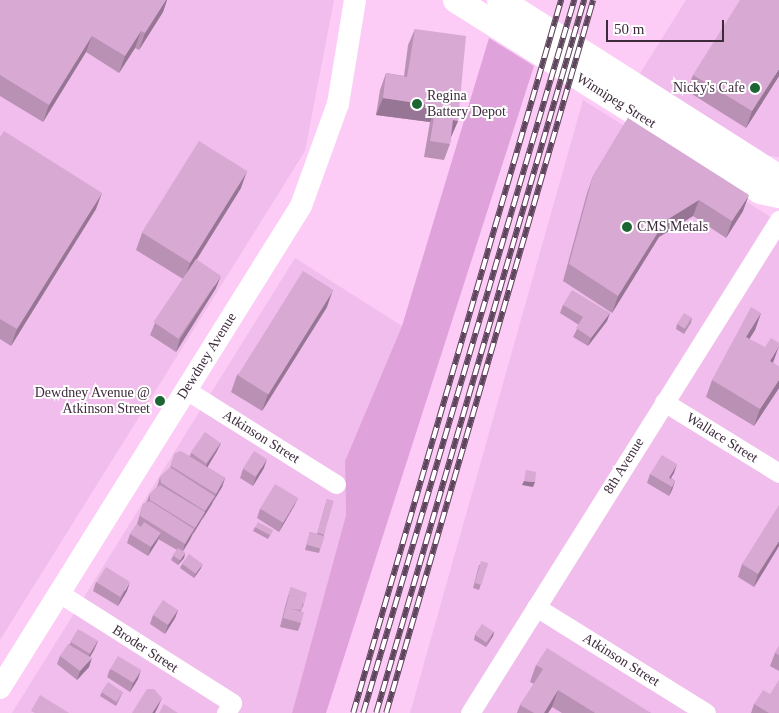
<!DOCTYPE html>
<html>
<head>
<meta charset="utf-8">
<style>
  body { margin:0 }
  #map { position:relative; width:779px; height:713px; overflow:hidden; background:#fcccf7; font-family:"Times New Roman",serif }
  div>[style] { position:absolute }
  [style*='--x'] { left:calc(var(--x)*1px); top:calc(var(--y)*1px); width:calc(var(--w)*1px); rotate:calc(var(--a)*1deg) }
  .built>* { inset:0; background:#f1bdec }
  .green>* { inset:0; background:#e0a2db }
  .minor>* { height:19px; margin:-9.5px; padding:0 9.5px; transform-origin:9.5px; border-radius:9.5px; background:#fff }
  .tertiary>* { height:22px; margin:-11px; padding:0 11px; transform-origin:11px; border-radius:11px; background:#fff }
  .secondary>* { height:26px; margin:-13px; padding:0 13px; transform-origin:13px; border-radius:13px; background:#fff }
  .rail>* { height:5.5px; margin-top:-2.75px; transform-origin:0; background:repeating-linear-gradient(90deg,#fff 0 11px,#5d465b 0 22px); box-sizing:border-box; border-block:1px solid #5d465b }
  .wall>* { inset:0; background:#b991b5 }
  .shaded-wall>* { inset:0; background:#967694 }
  .building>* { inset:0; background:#d7a9d3; transform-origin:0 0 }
  .dots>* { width:14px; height:14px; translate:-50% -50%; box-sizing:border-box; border:2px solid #fff; border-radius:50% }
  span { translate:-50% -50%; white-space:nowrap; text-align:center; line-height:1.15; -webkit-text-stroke:4px #fff; paint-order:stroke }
  .poi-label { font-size:14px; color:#3d2b3c }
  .right { translate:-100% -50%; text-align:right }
  .left { translate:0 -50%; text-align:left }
  .street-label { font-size:14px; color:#3d2b3c }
  .scale { position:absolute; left:606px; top:20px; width:118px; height:22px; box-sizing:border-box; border:2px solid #3d2b3c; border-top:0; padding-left:6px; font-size:15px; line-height:18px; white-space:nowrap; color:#3d2b3c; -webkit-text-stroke:4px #fff; paint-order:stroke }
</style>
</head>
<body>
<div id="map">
  <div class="built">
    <i style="clip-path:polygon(0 0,334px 0,305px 151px,0 640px)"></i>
    <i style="clip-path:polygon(686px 0,779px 0,779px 157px,767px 156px,639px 75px)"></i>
    <i style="clip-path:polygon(583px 100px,779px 222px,779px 713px,410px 713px)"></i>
    <i style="clip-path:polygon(295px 258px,402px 326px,345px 461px,346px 515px,292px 713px,12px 713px)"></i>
  </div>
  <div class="green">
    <i style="clip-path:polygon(489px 38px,534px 66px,326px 713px,292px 713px,346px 515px,345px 461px,402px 326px)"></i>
  </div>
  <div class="minor">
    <i style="--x:186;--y:390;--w:177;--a:32.1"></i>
    <i style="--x:664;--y:402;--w:135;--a:31.7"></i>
    <i style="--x:59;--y:593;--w:205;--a:32.4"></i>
    <i style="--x:232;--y:703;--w:12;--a:121"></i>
    <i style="--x:536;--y:607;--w:200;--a:31.9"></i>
    <i style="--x:470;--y:713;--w:582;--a:-57.92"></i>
  </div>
  <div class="tertiary">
    <i style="--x:0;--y:688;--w:568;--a:-58.02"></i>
    <i style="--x:301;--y:206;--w:109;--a:-70.1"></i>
    <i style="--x:338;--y:104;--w:105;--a:-80.7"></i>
  </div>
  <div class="secondary">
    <i style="--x:456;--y:0;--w:359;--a:32.1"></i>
    <i style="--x:760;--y:191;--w:19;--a:12"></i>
    <i style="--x:500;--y:0;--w:331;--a:32.5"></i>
  </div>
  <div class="rail">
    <i style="--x:353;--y:713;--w:743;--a:-73.74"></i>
    <i style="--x:363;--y:713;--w:744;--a:-73.51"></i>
    <i style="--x:376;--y:713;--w:743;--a:-73.74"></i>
    <i style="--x:386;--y:713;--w:742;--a:-73.81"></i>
  </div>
  <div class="wall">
    <i style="clip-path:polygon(0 0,167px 0,163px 12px,139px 50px,135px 48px,119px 73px,86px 52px,43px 122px,0 96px)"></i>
    <i style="clip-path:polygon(415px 29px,458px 121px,451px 137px,450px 144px,444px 160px,424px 157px,430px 122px,376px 115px,380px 90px,386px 73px,404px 76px,408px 45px)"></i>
    <i style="clip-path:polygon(693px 75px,779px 76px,746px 128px,687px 91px)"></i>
    <i style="clip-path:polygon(628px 118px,743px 211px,726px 238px,693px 216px,659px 237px,612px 313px,563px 281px,587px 193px,593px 176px)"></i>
    <i style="clip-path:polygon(0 137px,96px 209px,11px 346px,0 339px)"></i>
    <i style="clip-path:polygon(241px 188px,196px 260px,216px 288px,176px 352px,150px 335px,155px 323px,183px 279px,136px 250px,142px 233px)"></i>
    <i style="clip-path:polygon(563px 305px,610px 313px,607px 321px,588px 346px,573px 337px,579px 325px,560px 313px)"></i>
    <i style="clip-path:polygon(327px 307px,262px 411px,231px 392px,237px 375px)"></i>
    <i style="clip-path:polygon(761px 313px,755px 330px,749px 339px,774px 360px,773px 363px,779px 367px,779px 388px,754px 426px,706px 397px,712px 380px)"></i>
    <i style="clip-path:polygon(692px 318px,691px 323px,684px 334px,676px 329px,677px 324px)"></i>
    <i style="clip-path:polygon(221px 443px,217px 451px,207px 467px,225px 478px,222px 487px,182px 551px,185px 553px,184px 558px,178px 565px,171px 560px,173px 556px,177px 550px,158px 539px,148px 556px,127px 543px,130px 534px,137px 524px,143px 504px,146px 503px,150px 494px,157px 487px,160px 477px,170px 468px,175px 453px,190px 456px,191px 453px)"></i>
    <i style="clip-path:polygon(264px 468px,253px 486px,240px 478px,243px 469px)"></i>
    <i style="clip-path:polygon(674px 473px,671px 478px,675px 481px,672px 490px,669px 496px,647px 483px,650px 474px)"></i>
    <i style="clip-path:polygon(298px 498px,294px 506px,279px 532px,257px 518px,260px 509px)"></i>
    <i style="clip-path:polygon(327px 499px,324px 535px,319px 553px,305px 550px,310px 532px,317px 534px)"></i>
    <i style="clip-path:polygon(255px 527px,273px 530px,268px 539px,253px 531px)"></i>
    <i style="clip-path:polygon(779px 546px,754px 587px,738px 577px,742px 564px)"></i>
    <i style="clip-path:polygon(488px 563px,479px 590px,473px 588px,479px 565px)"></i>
    <i style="clip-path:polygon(182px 564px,201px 568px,194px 578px,180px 568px)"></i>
    <i style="clip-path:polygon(96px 582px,127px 591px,118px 606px,93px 591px)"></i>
    <i style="clip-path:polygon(291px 587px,304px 604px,301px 611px,301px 623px,298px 631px,280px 627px,286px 603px)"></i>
    <i style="clip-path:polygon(178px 610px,175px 618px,165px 634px,150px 624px,153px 615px)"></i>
    <i style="clip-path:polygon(494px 632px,493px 636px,486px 647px,474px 640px,475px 635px)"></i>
    <i style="clip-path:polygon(98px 641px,94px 650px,90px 657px,89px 667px,77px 680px,57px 664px,60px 656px,69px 645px,71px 642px)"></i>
    <i style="clip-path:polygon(779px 646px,779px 671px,770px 666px,775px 653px)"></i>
    <i style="clip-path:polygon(536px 665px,651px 713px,562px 713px,552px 707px,548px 713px,517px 713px,520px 705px,534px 684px,530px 682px)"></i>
    <i style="clip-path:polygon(110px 669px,138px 679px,130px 692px,107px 677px)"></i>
    <i style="clip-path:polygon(102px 692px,123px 692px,116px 706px,100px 696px)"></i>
    <i style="clip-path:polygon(770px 694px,779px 713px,751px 713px,754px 704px)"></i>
  </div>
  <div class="shaded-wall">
    <i style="clip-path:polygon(166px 0,167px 0,163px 12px,139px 50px,145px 33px)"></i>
    <i style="clip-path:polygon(141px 31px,135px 48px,119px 73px,125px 56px)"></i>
    <i style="clip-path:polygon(92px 36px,86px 52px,43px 122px,49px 105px)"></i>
    <i style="clip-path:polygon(779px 69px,779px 76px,746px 128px,752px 111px)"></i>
    <i style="clip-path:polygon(383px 98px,436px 106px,430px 122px,376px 115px)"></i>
    <i style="clip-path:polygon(453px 120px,458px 121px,451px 137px,447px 137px)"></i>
    <i style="clip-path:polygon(247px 171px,241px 188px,184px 280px,190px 263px)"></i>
    <i style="clip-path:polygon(102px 193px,96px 209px,11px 346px,17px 329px)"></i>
    <i style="clip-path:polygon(749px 195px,743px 211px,726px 238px,732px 221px)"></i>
    <i style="clip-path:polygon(699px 200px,693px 216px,659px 237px,612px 313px,618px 296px,665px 221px)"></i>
    <i style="clip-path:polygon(221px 276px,216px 288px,176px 352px,180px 339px)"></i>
    <i style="clip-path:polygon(333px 290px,327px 307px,262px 411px,268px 394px)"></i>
    <i style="clip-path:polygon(610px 313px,607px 321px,588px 346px,591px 338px)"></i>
    <i style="clip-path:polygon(761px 313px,755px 330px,740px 354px,746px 337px)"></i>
    <i style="clip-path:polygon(779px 346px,774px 360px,764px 378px,770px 361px)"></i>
    <i style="clip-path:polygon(779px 380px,779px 388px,754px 426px,760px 409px)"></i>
    <i style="clip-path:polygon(221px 443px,217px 451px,204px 473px,207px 464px)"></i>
    <i style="clip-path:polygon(267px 459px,264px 468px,253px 486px,256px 477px)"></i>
    <i style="clip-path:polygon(677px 464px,674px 473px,666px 486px,669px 478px)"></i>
    <i style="clip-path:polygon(225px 478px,222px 487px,213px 502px,216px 494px)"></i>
    <i style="clip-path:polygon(524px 481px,535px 482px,533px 487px,522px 485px)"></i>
    <i style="clip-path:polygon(675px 481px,672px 490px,669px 496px,672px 487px)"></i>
    <i style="clip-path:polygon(215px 496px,212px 504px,202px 520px,205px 511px)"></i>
    <i style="clip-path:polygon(298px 498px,294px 506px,279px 532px,283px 523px)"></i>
    <i style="clip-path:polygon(205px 512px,201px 521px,192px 536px,195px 528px)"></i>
    <i style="clip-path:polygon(194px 529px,191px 538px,182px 553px,185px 544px)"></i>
    <i style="clip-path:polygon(161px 533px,157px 542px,148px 556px,151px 547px)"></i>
    <i style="clip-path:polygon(779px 541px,779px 546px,754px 587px,758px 574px)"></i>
    <i style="clip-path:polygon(185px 553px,184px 558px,178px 565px,180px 561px)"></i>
    <i style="clip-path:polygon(203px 564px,201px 568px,194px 578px,196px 573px)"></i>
    <i style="clip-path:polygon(130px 582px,127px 591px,118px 606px,121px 598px)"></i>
    <i style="clip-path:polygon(178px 610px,175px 618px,165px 634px,168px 625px)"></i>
    <i style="clip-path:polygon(494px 632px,493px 636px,486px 647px,488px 643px)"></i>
    <i style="clip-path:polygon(98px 641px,94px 650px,87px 662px,90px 654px)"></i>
    <i style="clip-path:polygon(92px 658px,89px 667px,77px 680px,80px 671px)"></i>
    <i style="clip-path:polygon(141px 670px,138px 679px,130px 692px,133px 683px)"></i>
    <i style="clip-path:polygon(558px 690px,552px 707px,548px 713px,544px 713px)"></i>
    <i style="clip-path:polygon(162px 698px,158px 707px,155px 713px,152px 713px)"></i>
  </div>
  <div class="building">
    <i style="clip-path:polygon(0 0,166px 0,145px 33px,141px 31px,125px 56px,92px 36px,49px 105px,0 75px)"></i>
    <i style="clip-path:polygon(740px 0,779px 0,779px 69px,752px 111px,693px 75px)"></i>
    <i style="clip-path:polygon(415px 29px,466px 36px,458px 121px,453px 120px,450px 144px,430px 141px,436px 106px,383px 98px,386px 73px,407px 77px)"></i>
    <i style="clip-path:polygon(628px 118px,749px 195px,732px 221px,699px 200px,665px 221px,618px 296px,569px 264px,593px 176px)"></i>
    <i style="clip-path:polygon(4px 131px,102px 193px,17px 329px,0 319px,0 137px)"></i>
    <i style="left:199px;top:141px;width:57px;height:108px;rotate:32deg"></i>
    <i style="left:196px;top:259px;width:30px;height:76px;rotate:34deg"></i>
    <i style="left:303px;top:271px;width:36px;height:123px;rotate:32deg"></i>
    <i style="clip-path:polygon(572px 290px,610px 313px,591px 338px,576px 328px,583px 317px,563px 305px)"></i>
    <i style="clip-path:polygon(751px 307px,761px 313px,746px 337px,765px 347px,771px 338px,779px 343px,779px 346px,770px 361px,779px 367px,779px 380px,760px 409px,712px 380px)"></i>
    <i style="left:684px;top:313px;width:9px;height:13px;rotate:32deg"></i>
    <i style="left:205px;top:432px;width:19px;height:25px;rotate:35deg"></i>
    <i style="clip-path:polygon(181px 451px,225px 478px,216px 494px,171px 466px,175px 453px)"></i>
    <i style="left:254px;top:451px;width:15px;height:21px;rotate:32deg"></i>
    <i style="clip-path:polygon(662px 455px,677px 464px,669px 478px,675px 481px,672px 487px,650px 474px)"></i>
    <i style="clip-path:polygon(170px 467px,215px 496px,205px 511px,161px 483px,160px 477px)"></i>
    <i style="clip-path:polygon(526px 470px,536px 472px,535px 482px,524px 481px)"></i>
    <i style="left:275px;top:484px;width:27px;height:29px;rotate:31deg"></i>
    <i style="clip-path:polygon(160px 485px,205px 512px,195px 528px,150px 500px,150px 494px)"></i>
    <i style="left:327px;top:499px;width:7px;height:35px;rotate:16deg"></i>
    <i style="clip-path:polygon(150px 501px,194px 529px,185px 544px,140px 516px,143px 504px)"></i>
    <i style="clip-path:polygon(779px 505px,779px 541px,758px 574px,742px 564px)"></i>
    <i style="clip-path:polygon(144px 522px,161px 533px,151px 547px,130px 534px,137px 524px,141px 527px)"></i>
    <i style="left:258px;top:522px;width:17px;height:6px;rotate:28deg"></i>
    <i style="left:310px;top:532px;width:15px;height:13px;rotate:16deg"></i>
    <i style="left:178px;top:548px;width:9px;height:9px;rotate:36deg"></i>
    <i style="left:189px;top:554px;width:17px;height:12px;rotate:36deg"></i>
    <i style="left:481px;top:561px;width:7px;height:23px;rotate:16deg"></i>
    <i style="left:106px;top:567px;width:28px;height:18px;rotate:32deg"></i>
    <i style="clip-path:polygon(291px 587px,307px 593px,304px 604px,303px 604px,304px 599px,289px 595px,287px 598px)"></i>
    <i style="clip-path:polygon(289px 595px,304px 599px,301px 610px,291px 609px,304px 612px,301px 623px,283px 618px)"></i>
    <i style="left:163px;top:600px;width:18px;height:18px;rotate:34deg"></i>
    <i style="left:482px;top:624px;width:14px;height:13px;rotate:34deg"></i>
    <i style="left:78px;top:629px;width:23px;height:15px;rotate:31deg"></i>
    <i style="clip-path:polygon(68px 644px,92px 658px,80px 671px,60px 656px)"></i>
    <i style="clip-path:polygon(779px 646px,779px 655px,775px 653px)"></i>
    <i style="clip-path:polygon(547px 648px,651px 713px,595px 713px,558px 690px,544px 713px,534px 713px,520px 705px,543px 669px,536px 665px)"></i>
    <i style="left:118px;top:656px;width:27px;height:15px;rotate:31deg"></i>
    <i style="clip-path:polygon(779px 680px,779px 713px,769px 713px,754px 704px,763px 690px,770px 694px)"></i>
    <i style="left:108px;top:682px;width:18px;height:12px;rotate:34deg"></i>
    <i style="clip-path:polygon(147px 689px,154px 689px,162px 698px,152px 713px,132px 713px)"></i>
    <i style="clip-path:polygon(40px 695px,69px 713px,35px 713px,31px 711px)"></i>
    <i style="clip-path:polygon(164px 704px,178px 713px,159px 713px)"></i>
  </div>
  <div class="dots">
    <i style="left:755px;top:88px;background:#1d6532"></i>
    <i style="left:417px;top:104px;background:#1d6532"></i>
    <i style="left:627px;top:227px;background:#1d6532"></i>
    <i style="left:160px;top:401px;background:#1d6532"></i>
  </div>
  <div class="poi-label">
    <span class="right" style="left:745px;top:88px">Nicky's Cafe</span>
    <span class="left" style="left:427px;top:104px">Regina<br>Battery Depot</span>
    <span class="left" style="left:637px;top:227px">CMS Metals</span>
    <span class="right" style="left:150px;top:401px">Dewdney Avenue @<br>Atkinson Street</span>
  </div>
  <div class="street-label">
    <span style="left:616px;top:101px;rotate:32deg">Winnipeg Street</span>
    <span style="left:207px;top:356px;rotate:-58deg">Dewdney Avenue</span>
    <span style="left:261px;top:437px;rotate:32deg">Atkinson Street</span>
    <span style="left:722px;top:438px;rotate:32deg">Wallace Street</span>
    <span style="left:624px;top:466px;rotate:-58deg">8th Avenue</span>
    <span style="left:145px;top:649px;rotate:33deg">Broder Street</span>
    <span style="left:621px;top:660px;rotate:32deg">Atkinson Street</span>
  </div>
  <div class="scale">50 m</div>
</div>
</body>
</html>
